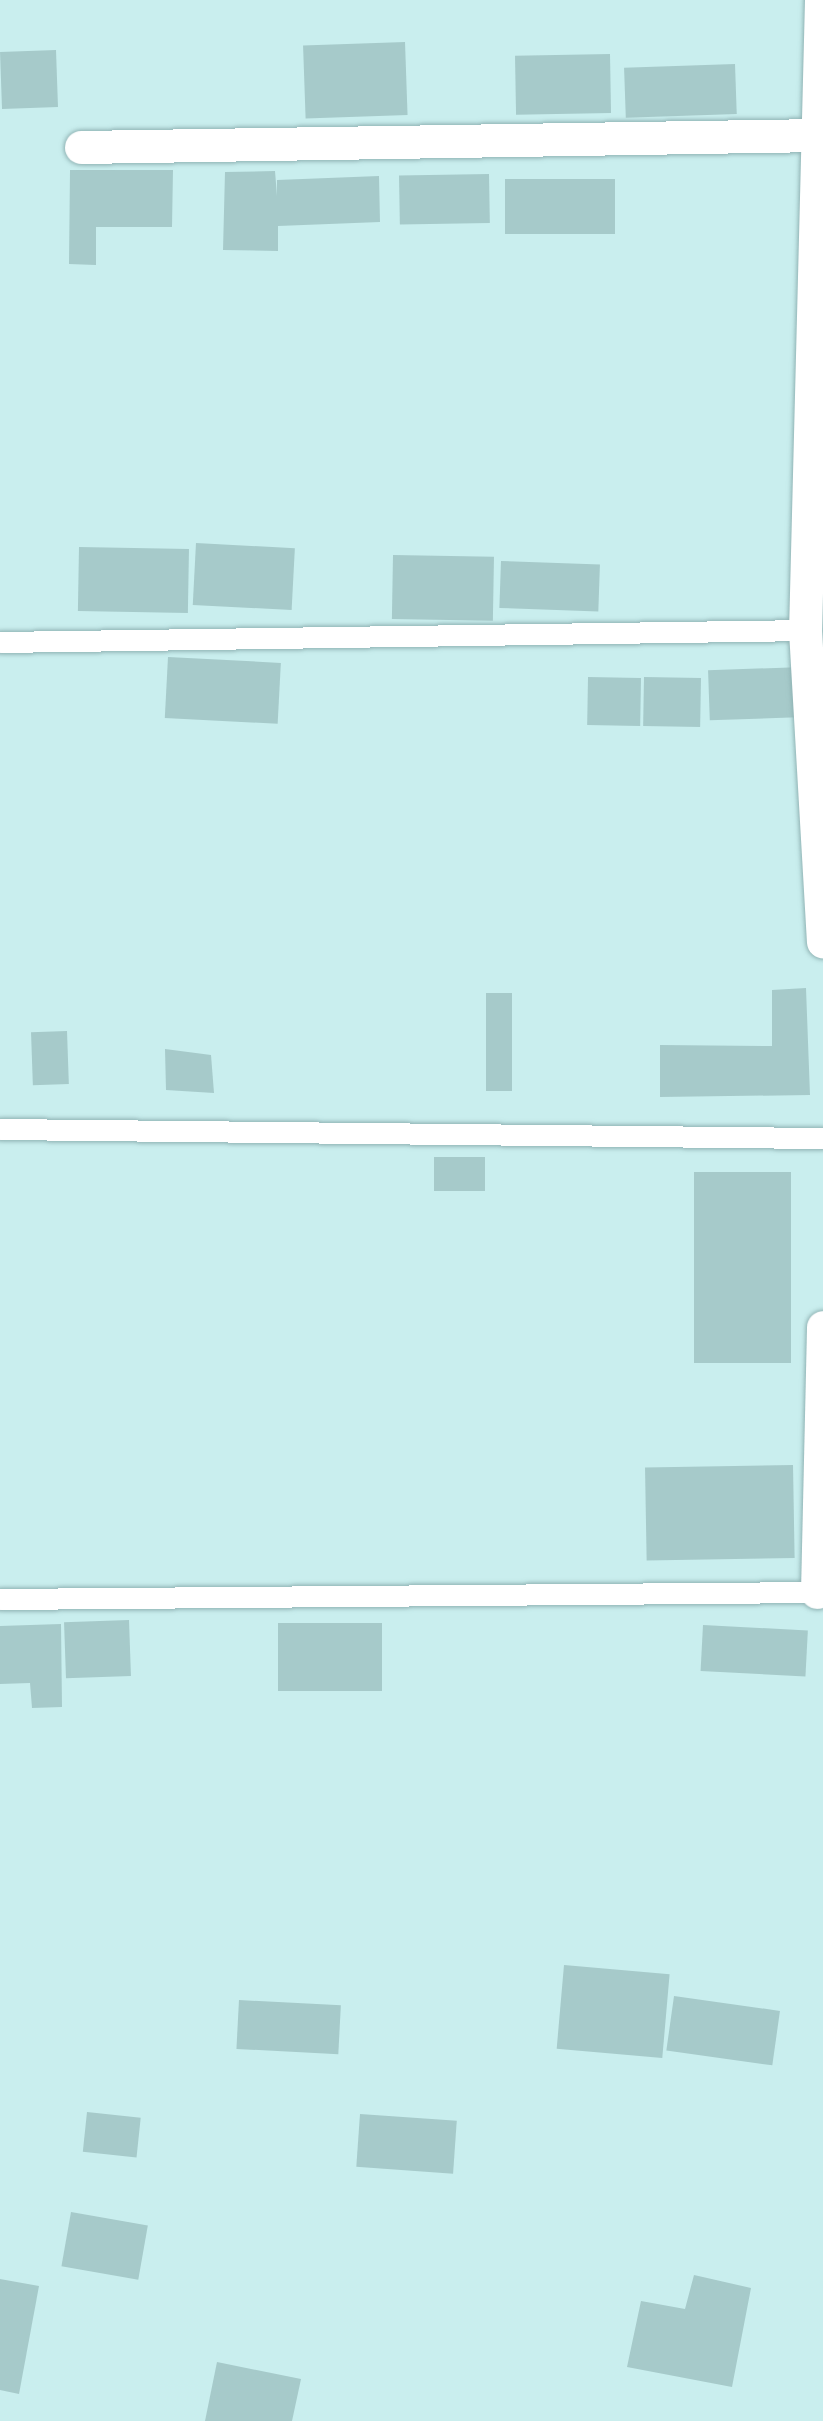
<!DOCTYPE html>
<html>
<head>
<meta charset="utf-8">
<style>
  body { margin:0 }
  #map { position:relative; width:823px; height:2421px; overflow:hidden; background:#c9eeee; font-family:"Sofia Sans Condensed",sans-serif }
  div>[style] { position:absolute }
  [style*='--x'] { left:calc(var(--x)*1px); top:calc(var(--y)*1px); width:calc(var(--w)*1px); rotate:calc(var(--a)*1deg) }
  .building>* { inset:0; background:#a6caca; transform-origin:0 0 }
  .roads { filter:drop-shadow(0 0 2px #90b3b4) drop-shadow(0 0 2px #90b3b4) }
  .lane>* { height:21px; margin:-10.5px; padding:0 10.5px; transform-origin:10.5px; border-radius:10.5px; background:#fff }
  .street>* { height:33px; margin:-16.5px; padding:0 16.5px; transform-origin:16.5px; border-radius:16.5px; background:#fff }
  span { translate:-50% -50%; white-space:nowrap; text-align:center; line-height:1.15; -webkit-text-stroke:4.5px #d6fbfc; paint-order:stroke }
</style>
</head>
<body>
<div id="map">
  <div class="building">
    <i style="left:405px;top:42px;width:73px;height:102px;rotate:88deg"></i>
    <i style="left:56px;top:50px;width:57px;height:56px;rotate:88deg"></i>
    <i style="left:610px;top:54px;width:59px;height:95px;rotate:89deg"></i>
    <i style="left:735px;top:64px;width:50px;height:111px;rotate:88deg"></i>
    <i style="clip-path:polygon(70px 170px,173px 170px,172px 227px,96px 227px,96px 265px,69px 264px)"></i>
    <i style="clip-path:polygon(275px 171px,277px 196px,277px 180px,379px 176px,380px 222px,278px 226px,278px 251px,223px 250px,225px 172px)"></i>
    <i style="left:489px;top:174px;width:49px;height:90px;rotate:89deg"></i>
    <i style="left:505px;top:179px;width:110px;height:55px"></i>
    <i style="left:196px;top:543px;width:99px;height:62px;rotate:3deg"></i>
    <i style="left:79px;top:547px;width:110px;height:64px;rotate:1deg"></i>
    <i style="left:393px;top:555px;width:101px;height:64px;rotate:1deg"></i>
    <i style="left:501px;top:561px;width:99px;height:47px;rotate:2deg"></i>
    <i style="left:168px;top:657px;width:113px;height:61px;rotate:3deg"></i>
    <i style="left:803px;top:667px;width:50px;height:95px;rotate:88deg"></i>
    <i style="left:644px;top:677px;width:57px;height:49px;rotate:1deg"></i>
    <i style="left:641px;top:678px;width:48px;height:53px;rotate:91deg"></i>
    <i style="clip-path:polygon(806px 988px,810px 1095px,660px 1097px,660px 1045px,772px 1046px,772px 990px)"></i>
    <i style="left:512px;top:993px;width:98px;height:26px;rotate:90deg"></i>
    <i style="left:67px;top:1031px;width:53px;height:36px;rotate:88deg"></i>
    <i style="clip-path:polygon(165px 1049px,211px 1055px,214px 1093px,166px 1090px)"></i>
    <i style="left:434px;top:1157px;width:51px;height:34px"></i>
    <i style="left:694px;top:1172px;width:97px;height:191px"></i>
    <i style="left:793px;top:1465px;width:93px;height:148px;rotate:89deg"></i>
    <i style="left:129px;top:1620px;width:56px;height:65px;rotate:88deg"></i>
    <i style="left:278px;top:1623px;width:104px;height:68px"></i>
    <i style="clip-path:polygon(61px 1624px,62px 1707px,32px 1708px,30px 1683px,0 1684px,0 1626px)"></i>
    <i style="left:703px;top:1625px;width:105px;height:46px;rotate:3deg"></i>
    <i style="left:564px;top:1965px;width:106px;height:84px;rotate:5deg"></i>
    <i style="left:674px;top:1996px;width:107px;height:55px;rotate:8deg"></i>
    <i style="left:239px;top:2000px;width:102px;height:49px;rotate:3deg"></i>
    <i style="left:87px;top:2112px;width:54px;height:40px;rotate:6deg"></i>
    <i style="left:360px;top:2114px;width:97px;height:53px;rotate:4deg"></i>
    <i style="left:71px;top:2212px;width:78px;height:55px;rotate:10deg"></i>
    <i style="clip-path:polygon(694px 2275px,751px 2288px,732px 2387px,627px 2367px,641px 2301px,685px 2309px)"></i>
    <i style="clip-path:polygon(0 2279px,39px 2286px,19px 2394px,0 2390px)"></i>
    <i style="clip-path:polygon(217px 2362px,301px 2379px,292px 2421px,205px 2421px)"></i>
  </div>
  <div class="roads">
    <div class="lane">
      <i style="--x:0;--y:642;--w:805;--a:-0.85"></i>
      <i style="--x:0;--y:1129;--w:823;--a:0.63"></i>
      <i style="--x:0;--y:1599;--w:817;--a:-0.49"></i>
    </div>
    <div class="street">
      <i style="--x:821;--y:0;--w:630;--a:91.45"></i>
      <i style="--x:805;--y:630;--w:312;--a:86.7"></i>
      <i style="--x:81;--y:147;--w:742;--a:-0.93"></i>
      <i style="--x:817;--y:1592;--w:265;--a:-88.7"></i>
    </div>
  </div>
</div>
</body>
</html>
